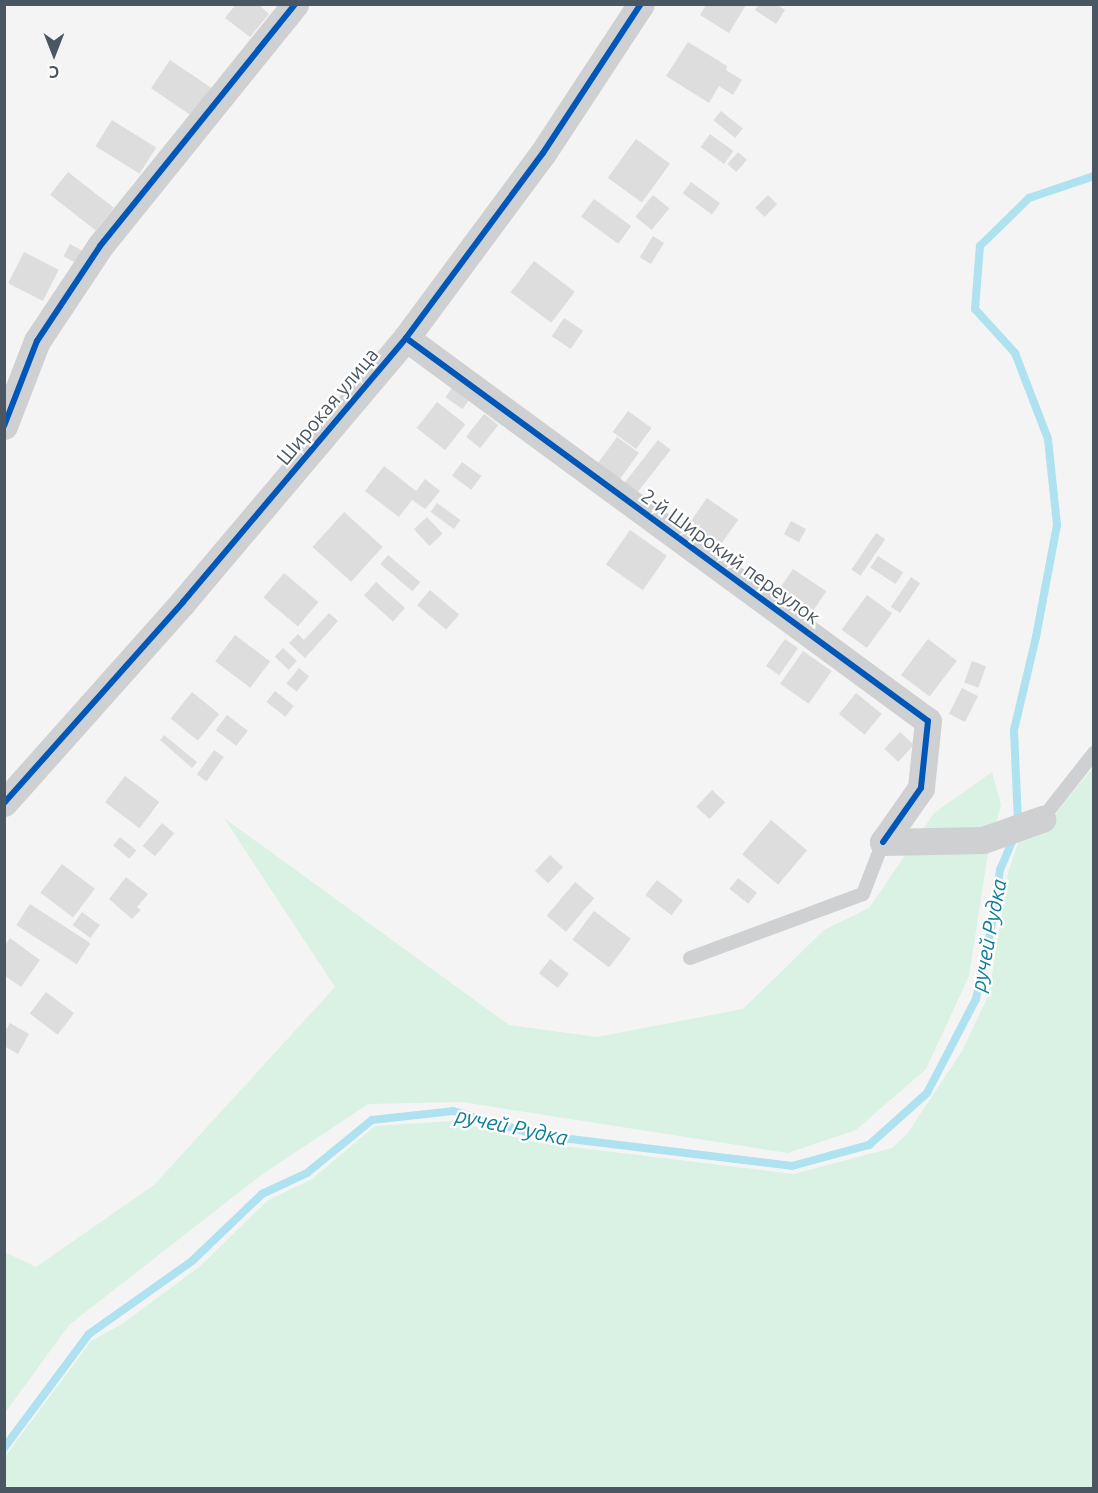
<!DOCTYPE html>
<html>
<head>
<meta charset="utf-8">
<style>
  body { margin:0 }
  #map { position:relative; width:1098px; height:1493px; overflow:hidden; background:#f4f4f4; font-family:Ubuntu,sans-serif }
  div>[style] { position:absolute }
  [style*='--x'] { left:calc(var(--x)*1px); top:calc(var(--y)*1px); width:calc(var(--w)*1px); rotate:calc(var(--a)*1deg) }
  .green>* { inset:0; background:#d9f2e3 }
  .stream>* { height:8px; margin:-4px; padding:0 4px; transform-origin:4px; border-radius:4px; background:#aee2f0 }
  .building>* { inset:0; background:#ddddde; transform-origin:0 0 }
  .lane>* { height:14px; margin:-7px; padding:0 7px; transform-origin:7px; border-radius:7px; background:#ced0d2 }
  .street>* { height:27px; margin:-13.5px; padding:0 13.5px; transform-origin:13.5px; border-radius:13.5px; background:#ced0d2 }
  .cycleway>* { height:6px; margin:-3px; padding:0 3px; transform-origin:3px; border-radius:3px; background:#0057b8 }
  span { translate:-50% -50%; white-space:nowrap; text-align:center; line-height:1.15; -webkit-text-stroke:4.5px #fff; paint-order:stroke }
  .street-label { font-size:20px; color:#4a5661 }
  .water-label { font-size:21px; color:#0c7c9b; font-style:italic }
  .frame { position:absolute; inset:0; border:6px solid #4a5661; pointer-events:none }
  .north { position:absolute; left:24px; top:24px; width:60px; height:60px; -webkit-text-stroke:4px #fff; paint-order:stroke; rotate:180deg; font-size:16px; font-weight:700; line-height:24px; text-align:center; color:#4a5661 }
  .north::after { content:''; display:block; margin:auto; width:21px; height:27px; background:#4a5661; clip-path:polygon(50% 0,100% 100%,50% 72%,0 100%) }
</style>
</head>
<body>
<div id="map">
  <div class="green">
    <i style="clip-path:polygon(1093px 768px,1093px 1488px,5px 1488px,4px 1458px,91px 1341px,122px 1324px,199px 1267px,267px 1201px,312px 1179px,375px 1126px,452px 1121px,538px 1143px,794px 1174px,892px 1148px,907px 1134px,962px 1051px,989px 994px,1008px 873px,1019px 840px,1042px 830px)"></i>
    <i style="clip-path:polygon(992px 772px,1001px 805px,988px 853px,969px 976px,926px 1069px,856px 1130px,788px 1153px,462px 1102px,368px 1104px,261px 1175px,69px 1325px,5px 1413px,5px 1252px,36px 1267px,154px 1185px,335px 987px,224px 818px,509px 1025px,597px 1037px,743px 1009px,824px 930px,869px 908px,934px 813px)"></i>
  </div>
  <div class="stream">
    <i style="--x:1018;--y:822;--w:92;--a:-92.5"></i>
    <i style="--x:1014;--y:730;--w:96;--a:-76.7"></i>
    <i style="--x:1036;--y:637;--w:114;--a:-79.4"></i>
    <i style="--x:1057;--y:525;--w:86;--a:-96"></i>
    <i style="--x:1048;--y:439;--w:92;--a:-111"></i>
    <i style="--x:1015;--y:353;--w:59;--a:-132.3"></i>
    <i style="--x:975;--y:309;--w:63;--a:-85.5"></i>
    <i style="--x:980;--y:246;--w:69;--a:-44.4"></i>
    <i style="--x:1029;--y:198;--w:69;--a:-18.7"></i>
    <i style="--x:4;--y:1448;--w:142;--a:-53.3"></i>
    <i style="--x:89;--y:1334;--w:126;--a:-35.3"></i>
    <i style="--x:192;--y:1261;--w:97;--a:-43.7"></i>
    <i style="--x:262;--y:1194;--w:50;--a:-25"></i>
    <i style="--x:307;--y:1173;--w:84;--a:-39.2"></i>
    <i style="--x:372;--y:1120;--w:81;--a:-6.3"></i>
    <i style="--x:453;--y:1111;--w:87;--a:15.9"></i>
    <i style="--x:537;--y:1135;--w:257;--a:6.9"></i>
    <i style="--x:792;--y:1166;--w:80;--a:-15.3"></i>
    <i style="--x:869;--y:1145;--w:78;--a:-41.9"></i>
    <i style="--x:927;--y:1093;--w:106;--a:-62.5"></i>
    <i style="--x:976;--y:999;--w:72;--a:-77.9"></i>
    <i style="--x:991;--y:929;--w:60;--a:-81.3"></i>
    <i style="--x:1000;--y:870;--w:39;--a:-67"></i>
  </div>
  <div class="building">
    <i style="clip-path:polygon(236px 4px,258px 4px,269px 14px,250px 37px,225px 18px)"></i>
    <i style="clip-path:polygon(759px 4px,776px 4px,785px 10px,776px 24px,755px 10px)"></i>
    <i style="clip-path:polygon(706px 5px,746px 5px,729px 33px,700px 15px)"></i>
    <i style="clip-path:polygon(688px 42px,727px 66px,726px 70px,742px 80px,733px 95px,719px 86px,709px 103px,666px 76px)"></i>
    <i style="left:170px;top:60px;width:50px;height:34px;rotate:34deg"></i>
    <i style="left:721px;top:111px;width:28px;height:12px;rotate:39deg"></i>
    <i style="left:112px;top:120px;width:52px;height:31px;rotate:32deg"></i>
    <i style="left:710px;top:134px;width:29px;height:16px;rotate:36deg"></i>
    <i style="left:636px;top:139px;width:42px;height:48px;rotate:36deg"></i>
    <i style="left:738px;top:152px;width:12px;height:16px;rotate:42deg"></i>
    <i style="left:68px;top:172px;width:58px;height:29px;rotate:38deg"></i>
    <i style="left:691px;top:182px;width:36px;height:14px;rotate:36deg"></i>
    <i style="left:653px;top:195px;width:21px;height:28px;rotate:39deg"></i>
    <i style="left:768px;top:195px;width:13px;height:18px;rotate:45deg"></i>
    <i style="left:594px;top:199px;width:46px;height:22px;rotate:36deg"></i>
    <i style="left:653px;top:236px;width:13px;height:25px;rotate:32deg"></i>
    <i style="left:70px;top:244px;width:17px;height:14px;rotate:28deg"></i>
    <i style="left:24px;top:252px;width:39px;height:35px;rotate:27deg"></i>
    <i style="left:534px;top:261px;width:51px;height:39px;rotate:37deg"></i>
    <i style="left:564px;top:318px;width:23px;height:22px;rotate:34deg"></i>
    <i style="left:454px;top:385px;width:21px;height:15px;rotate:35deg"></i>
    <i style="left:437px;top:402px;width:36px;height:33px;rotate:38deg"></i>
    <i style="left:628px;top:411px;width:29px;height:26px;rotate:36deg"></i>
    <i style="left:484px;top:414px;width:18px;height:29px;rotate:38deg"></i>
    <i style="left:617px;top:437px;width:27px;height:34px;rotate:36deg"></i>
    <i style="left:658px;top:440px;width:16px;height:56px;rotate:38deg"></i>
    <i style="left:462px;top:462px;width:24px;height:17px;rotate:36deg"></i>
    <i style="clip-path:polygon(384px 466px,416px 491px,425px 479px,440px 491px,425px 509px,412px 500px,399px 517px,365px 491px)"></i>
    <i style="left:707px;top:498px;width:38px;height:33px;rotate:35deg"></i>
    <i style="left:437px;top:503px;width:29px;height:11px;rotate:36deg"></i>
    <i style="left:344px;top:512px;width:52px;height:47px;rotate:42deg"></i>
    <i style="left:427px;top:517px;width:23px;height:18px;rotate:47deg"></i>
    <i style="left:791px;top:521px;width:17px;height:15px;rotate:28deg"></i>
    <i style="left:630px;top:530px;width:45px;height:42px;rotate:35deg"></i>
    <i style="left:876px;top:533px;width:11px;height:44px;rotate:34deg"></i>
    <i style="left:388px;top:555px;width:42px;height:12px;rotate:40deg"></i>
    <i style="left:878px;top:556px;width:30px;height:14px;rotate:33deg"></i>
    <i style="left:793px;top:569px;width:40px;height:26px;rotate:34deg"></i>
    <i style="left:284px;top:573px;width:45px;height:32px;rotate:40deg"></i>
    <i style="left:911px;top:577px;width:11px;height:36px;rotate:34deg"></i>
    <i style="left:376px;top:582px;width:39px;height:18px;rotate:42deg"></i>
    <i style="left:430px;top:590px;width:38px;height:20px;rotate:40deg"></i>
    <i style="left:867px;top:595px;width:31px;height:43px;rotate:36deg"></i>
    <i style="clip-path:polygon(329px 613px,338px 621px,305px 658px,289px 643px,298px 634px,304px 640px)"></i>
    <i style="left:235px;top:635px;width:44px;height:33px;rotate:37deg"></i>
    <i style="left:785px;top:639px;width:16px;height:33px;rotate:35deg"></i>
    <i style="left:928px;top:639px;width:36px;height:45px;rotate:37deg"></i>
    <i style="left:283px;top:648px;width:19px;height:12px;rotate:43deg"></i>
    <i style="left:803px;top:651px;width:35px;height:40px;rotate:35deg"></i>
    <i style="left:972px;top:661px;width:15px;height:23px;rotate:20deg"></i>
    <i style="left:299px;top:668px;width:13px;height:20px;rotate:39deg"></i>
    <i style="left:962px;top:688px;width:18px;height:29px;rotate:27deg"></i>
    <i style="left:275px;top:691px;width:24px;height:14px;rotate:38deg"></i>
    <i style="left:192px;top:692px;width:35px;height:34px;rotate:39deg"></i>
    <i style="left:856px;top:693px;width:33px;height:27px;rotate:39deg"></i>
    <i style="left:227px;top:715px;width:26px;height:19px;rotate:37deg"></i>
    <i style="left:900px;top:732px;width:19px;height:23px;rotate:43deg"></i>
    <i style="clip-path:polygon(164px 735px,197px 762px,192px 768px,160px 740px)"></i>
    <i style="left:214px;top:750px;width:12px;height:30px;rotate:35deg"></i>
    <i style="left:125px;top:776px;width:43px;height:33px;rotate:37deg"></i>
    <i style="left:712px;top:790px;width:18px;height:23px;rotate:43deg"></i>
    <i style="left:771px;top:820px;width:47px;height:45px;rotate:40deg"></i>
    <i style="left:162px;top:823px;width:16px;height:30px;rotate:40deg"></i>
    <i style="left:120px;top:837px;width:21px;height:11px;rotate:39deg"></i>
    <i style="left:550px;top:855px;width:18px;height:22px;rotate:43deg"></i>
    <i style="left:62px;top:864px;width:41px;height:36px;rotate:37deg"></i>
    <i style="clip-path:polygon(126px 877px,148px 894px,137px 907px,141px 910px,132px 919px,109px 899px)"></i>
    <i style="left:738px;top:878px;width:24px;height:14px;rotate:38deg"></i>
    <i style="left:657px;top:880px;width:33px;height:19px;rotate:38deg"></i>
    <i style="left:575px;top:882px;width:25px;height:44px;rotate:40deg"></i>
    <i style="left:30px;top:904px;width:72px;height:25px;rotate:33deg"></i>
    <i style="left:594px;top:911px;width:46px;height:36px;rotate:37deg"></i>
    <i style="left:82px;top:912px;width:22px;height:16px;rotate:36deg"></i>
    <i style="clip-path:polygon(10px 938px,40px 960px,21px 987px,4px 975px,4px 946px)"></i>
    <i style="left:550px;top:959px;width:24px;height:18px;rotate:38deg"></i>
    <i style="left:46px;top:992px;width:35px;height:27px;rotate:37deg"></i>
    <i style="clip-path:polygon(10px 1023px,29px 1034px,18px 1054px,4px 1046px,4px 1033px)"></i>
  </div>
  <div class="lane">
    <i style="--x:1042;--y:819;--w:84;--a:-51.8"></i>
    <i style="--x:690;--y:958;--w:184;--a:-20.3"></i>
    <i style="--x:863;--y:894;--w:56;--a:-69"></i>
  </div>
  <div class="street">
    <i style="--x:406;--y:338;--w:647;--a:36.27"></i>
    <i style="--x:928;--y:721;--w:67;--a:96"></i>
    <i style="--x:921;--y:788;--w:66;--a:125.1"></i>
    <i style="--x:4;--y:426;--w:91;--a:-68.8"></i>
    <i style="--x:37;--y:341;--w:114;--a:-56.4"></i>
    <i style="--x:100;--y:246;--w:311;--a:-51.1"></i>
    <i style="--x:4;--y:803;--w:269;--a:-48.3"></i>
    <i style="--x:183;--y:602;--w:346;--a:-49.8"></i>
    <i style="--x:406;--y:338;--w:230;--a:-53.5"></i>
    <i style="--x:543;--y:153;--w:178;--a:-56.7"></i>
    <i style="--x:883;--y:842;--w:100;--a:-1.1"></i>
    <i style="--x:983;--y:840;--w:63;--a:-19.6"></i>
  </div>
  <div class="cycleway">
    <i style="--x:406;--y:338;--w:647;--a:36.27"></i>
    <i style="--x:928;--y:721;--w:67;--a:96"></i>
    <i style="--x:921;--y:788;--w:66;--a:125.1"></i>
    <i style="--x:4;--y:426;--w:91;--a:-68.8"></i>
    <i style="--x:37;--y:341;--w:114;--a:-56.4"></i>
    <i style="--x:100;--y:246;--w:311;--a:-51.1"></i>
    <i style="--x:4;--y:803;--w:269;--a:-48.3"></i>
    <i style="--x:183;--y:602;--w:346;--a:-49.8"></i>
    <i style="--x:406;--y:338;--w:230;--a:-53.5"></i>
    <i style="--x:543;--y:153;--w:178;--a:-56.7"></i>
  </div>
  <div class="street-label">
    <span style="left:327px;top:406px;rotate:-50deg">Широкая улица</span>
    <span style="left:731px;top:556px;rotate:36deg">2-й Широкий переулок</span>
  </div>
  <div class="water-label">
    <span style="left:988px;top:935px;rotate:-79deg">ручей Рудка</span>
    <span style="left:512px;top:1126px;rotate:12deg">ручей Рудка</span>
  </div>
  <div class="frame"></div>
  <div class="north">С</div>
</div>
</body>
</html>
